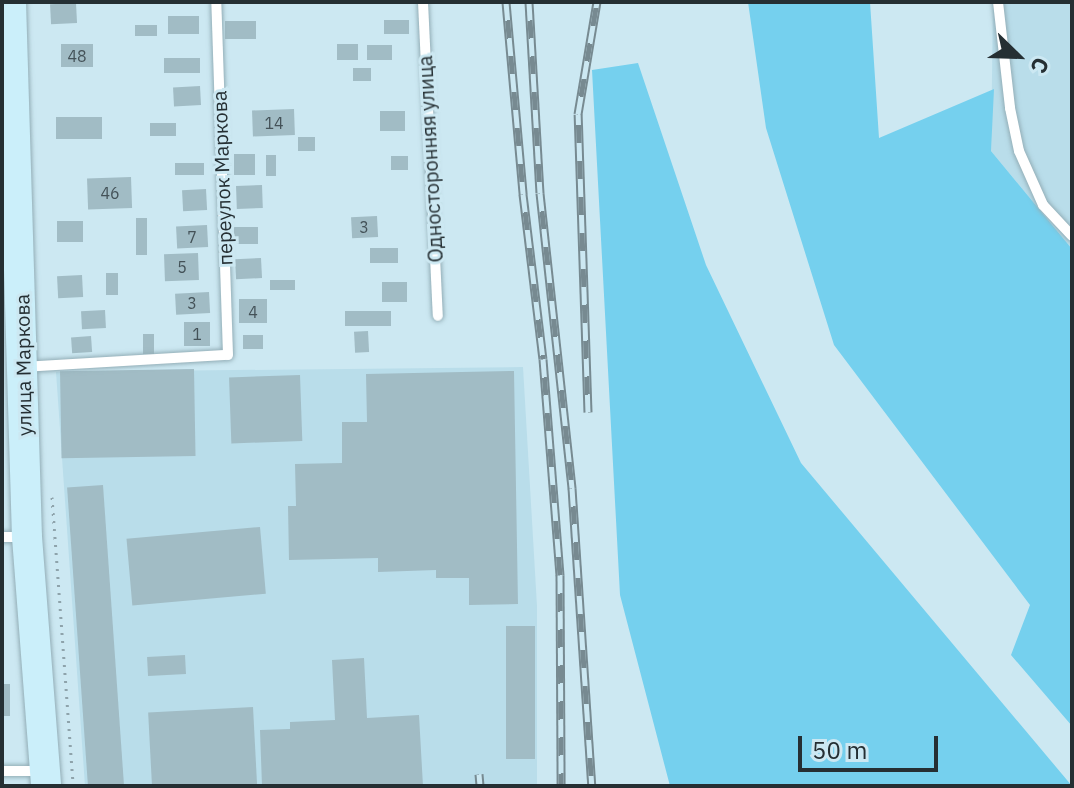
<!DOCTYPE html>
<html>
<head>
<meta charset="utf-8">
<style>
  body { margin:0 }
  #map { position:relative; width:1074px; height:788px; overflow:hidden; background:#cce8f2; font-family:"IBM Plex Sans",sans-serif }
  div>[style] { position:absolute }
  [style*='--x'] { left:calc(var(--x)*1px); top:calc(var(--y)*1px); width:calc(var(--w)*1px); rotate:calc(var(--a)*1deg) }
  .built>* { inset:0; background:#b9ddea }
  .green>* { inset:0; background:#75d0ee }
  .building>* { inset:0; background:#a1bcc5; transform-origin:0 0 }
  .path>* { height:3px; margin-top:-1.5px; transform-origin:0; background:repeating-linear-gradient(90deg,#8ea3ab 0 2px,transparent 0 8px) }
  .roads { filter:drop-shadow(0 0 2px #93aeb7) drop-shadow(0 0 2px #93aeb7) }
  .service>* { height:10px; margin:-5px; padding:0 5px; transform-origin:5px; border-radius:5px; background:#fff }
  .secondary>* { height:30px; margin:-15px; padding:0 15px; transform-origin:15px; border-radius:15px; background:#cbeffa }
  .rail>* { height:9px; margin-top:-4.5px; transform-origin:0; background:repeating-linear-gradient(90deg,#cce8f2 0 18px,#778a91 0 36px); box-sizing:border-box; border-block:2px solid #778a91 }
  span { translate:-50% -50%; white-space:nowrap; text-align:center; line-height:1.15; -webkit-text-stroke:6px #cce8f2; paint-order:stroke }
  .number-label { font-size:16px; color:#445258 }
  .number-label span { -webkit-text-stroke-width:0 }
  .street-label { font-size:20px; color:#252f33 }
  .frame { position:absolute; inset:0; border:4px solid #252f33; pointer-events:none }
  .north { position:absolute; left:978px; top:16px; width:80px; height:80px; -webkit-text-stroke:6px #cce8f2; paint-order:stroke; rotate:113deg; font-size:22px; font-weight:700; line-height:32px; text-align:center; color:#252f33 }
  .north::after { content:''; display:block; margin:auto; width:28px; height:36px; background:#252f33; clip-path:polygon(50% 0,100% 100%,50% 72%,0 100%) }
  .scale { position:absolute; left:798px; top:736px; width:140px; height:36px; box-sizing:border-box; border:4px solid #252f33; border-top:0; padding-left:10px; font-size:24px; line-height:28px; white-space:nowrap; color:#252f33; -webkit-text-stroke:6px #cce8f2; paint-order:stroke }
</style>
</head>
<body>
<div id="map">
  <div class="built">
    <i style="clip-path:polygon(993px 2px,1072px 2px,1072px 249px,991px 151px)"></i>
    <i style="clip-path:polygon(523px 367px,537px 606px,537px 786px,85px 786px,56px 372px)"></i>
  </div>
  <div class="green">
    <i style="clip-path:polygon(748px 2px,870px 2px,879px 138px,994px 89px,991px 151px,1072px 249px,1072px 726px,1011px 655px,1030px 605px,834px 345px,766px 128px)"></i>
    <i style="clip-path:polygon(638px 63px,706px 265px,801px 463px,1072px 786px,670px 786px,620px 595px,592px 70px)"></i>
  </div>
  <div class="building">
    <i style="left:76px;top:3px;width:20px;height:26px;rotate:87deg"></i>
    <i style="left:199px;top:16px;width:18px;height:31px;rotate:90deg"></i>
    <i style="left:409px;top:20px;width:14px;height:25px;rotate:90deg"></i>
    <i style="left:225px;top:21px;width:31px;height:18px"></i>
    <i style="left:157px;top:25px;width:11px;height:22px;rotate:90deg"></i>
    <i style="left:93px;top:44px;width:23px;height:32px;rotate:90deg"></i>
    <i style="left:358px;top:44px;width:16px;height:21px;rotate:90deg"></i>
    <i style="left:392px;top:45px;width:15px;height:25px;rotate:90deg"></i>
    <i style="left:200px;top:58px;width:15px;height:36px;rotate:90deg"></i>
    <i style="left:371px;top:68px;width:13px;height:18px;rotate:90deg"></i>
    <i style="left:200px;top:86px;width:19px;height:27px;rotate:87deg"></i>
    <i style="left:294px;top:109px;width:26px;height:42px;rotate:88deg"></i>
    <i style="left:380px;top:111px;width:25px;height:20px"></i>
    <i style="left:102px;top:117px;width:22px;height:46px;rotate:90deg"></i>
    <i style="left:176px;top:123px;width:13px;height:26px;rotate:90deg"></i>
    <i style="left:298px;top:137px;width:17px;height:14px"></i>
    <i style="left:234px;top:154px;width:21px;height:21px"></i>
    <i style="left:266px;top:155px;width:10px;height:21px"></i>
    <i style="left:391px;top:156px;width:17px;height:14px"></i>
    <i style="left:204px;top:163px;width:12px;height:29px;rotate:90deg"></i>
    <i style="left:131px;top:177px;width:31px;height:44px;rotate:88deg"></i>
    <i style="left:262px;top:185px;width:23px;height:26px;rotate:88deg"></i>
    <i style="left:206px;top:189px;width:21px;height:24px;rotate:87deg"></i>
    <i style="left:377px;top:216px;width:21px;height:26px;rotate:87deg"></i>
    <i style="left:136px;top:218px;width:11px;height:37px"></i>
    <i style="left:83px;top:221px;width:21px;height:26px;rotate:90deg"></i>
    <i style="left:207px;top:225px;width:22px;height:31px;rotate:87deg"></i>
    <i style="left:234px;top:227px;width:24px;height:17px"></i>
    <i style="left:398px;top:248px;width:15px;height:28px;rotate:90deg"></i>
    <i style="left:198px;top:253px;width:27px;height:34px;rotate:88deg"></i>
    <i style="left:261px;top:258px;width:20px;height:26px;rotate:87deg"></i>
    <i style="left:106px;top:273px;width:12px;height:22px"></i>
    <i style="left:82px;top:275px;width:22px;height:25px;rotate:87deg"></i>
    <i style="left:270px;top:280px;width:25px;height:10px"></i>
    <i style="left:407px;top:282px;width:20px;height:25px;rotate:90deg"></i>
    <i style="left:209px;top:292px;width:21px;height:34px;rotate:87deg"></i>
    <i style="left:267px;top:299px;width:24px;height:28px;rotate:90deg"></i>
    <i style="left:105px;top:310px;width:18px;height:24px;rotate:87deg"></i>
    <i style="left:391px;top:311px;width:15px;height:46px;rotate:90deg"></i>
    <i style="left:184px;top:322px;width:26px;height:24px"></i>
    <i style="left:368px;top:331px;width:21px;height:14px;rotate:87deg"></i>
    <i style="left:143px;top:334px;width:11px;height:20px"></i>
    <i style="left:263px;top:335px;width:14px;height:20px;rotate:90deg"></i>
    <i style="left:91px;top:336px;width:16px;height:20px;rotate:86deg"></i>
    <i style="left:194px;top:369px;width:87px;height:134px;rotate:89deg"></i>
    <i style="clip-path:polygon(514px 371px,518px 604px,469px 605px,469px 578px,436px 578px,436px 570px,378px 572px,378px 558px,289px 560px,288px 506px,296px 506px,295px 464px,342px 463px,342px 422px,367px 422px,366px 374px)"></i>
    <i style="left:300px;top:375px;width:66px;height:71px;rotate:88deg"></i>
    <i style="left:103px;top:485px;width:302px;height:36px;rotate:86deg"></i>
    <i style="left:260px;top:527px;width:67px;height:134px;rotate:85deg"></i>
    <i style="left:506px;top:626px;width:29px;height:133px"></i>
    <i style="left:185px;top:655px;width:19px;height:38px;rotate:87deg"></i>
    <i style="clip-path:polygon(364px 658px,367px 718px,419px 715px,423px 786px,262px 786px,260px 730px,290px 729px,290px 722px,335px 720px,332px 660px)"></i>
    <i style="left:2px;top:684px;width:8px;height:32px"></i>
    <i style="left:253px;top:707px;width:79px;height:105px;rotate:87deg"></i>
  </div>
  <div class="path">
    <i style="--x:52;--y:497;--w:290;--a:85.8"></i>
  </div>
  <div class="roads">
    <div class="service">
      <i style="--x:423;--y:2;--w:314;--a:87.3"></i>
      <i style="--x:998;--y:2;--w:107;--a:83.5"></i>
      <i style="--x:1010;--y:108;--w:44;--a:78.2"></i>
      <i style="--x:1019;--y:151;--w:59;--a:66"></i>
      <i style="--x:1043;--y:205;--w:42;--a:46.9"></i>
      <i style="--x:23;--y:367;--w:205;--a:-3.4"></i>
      <i style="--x:228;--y:355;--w:353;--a:-91.9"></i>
      <i style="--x:2;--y:537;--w:22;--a:0"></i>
      <i style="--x:2;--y:771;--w:38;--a:0"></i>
    </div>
    <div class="secondary">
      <i style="--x:11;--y:2;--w:535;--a:88.29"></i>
      <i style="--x:27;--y:537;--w:250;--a:85.6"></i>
    </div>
  </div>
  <div class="rail">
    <i style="--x:506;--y:2;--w:193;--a:84.9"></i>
    <i style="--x:523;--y:194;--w:166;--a:83.1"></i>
    <i style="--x:543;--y:359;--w:217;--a:85.5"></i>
    <i style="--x:560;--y:575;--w:211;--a:89.7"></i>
    <i style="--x:529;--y:2;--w:191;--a:86.7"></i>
    <i style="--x:540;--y:193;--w:297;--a:83.8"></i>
    <i style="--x:572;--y:488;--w:299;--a:86.2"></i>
    <i style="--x:588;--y:412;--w:298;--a:-91.9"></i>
    <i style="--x:578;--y:114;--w:114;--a:-80.4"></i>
    <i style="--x:479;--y:774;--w:12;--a:85"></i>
  </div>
  <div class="number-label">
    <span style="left:77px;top:56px">48</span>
    <span style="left:274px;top:123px">14</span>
    <span style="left:110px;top:193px">46</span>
    <span style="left:364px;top:227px">3</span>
    <span style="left:192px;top:237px">7</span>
    <span style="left:182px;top:267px">5</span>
    <span style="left:192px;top:303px">3</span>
    <span style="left:253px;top:312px">4</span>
    <span style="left:197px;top:334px">1</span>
  </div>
  <div class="street-label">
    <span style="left:430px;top:159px;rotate:-93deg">Односторонняя улица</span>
    <span style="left:222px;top:178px;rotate:-92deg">переулок Маркова</span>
    <span style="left:23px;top:365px;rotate:-91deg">улица Маркова</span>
  </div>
  <div class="frame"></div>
  <div class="north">С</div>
  <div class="scale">50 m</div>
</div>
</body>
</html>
